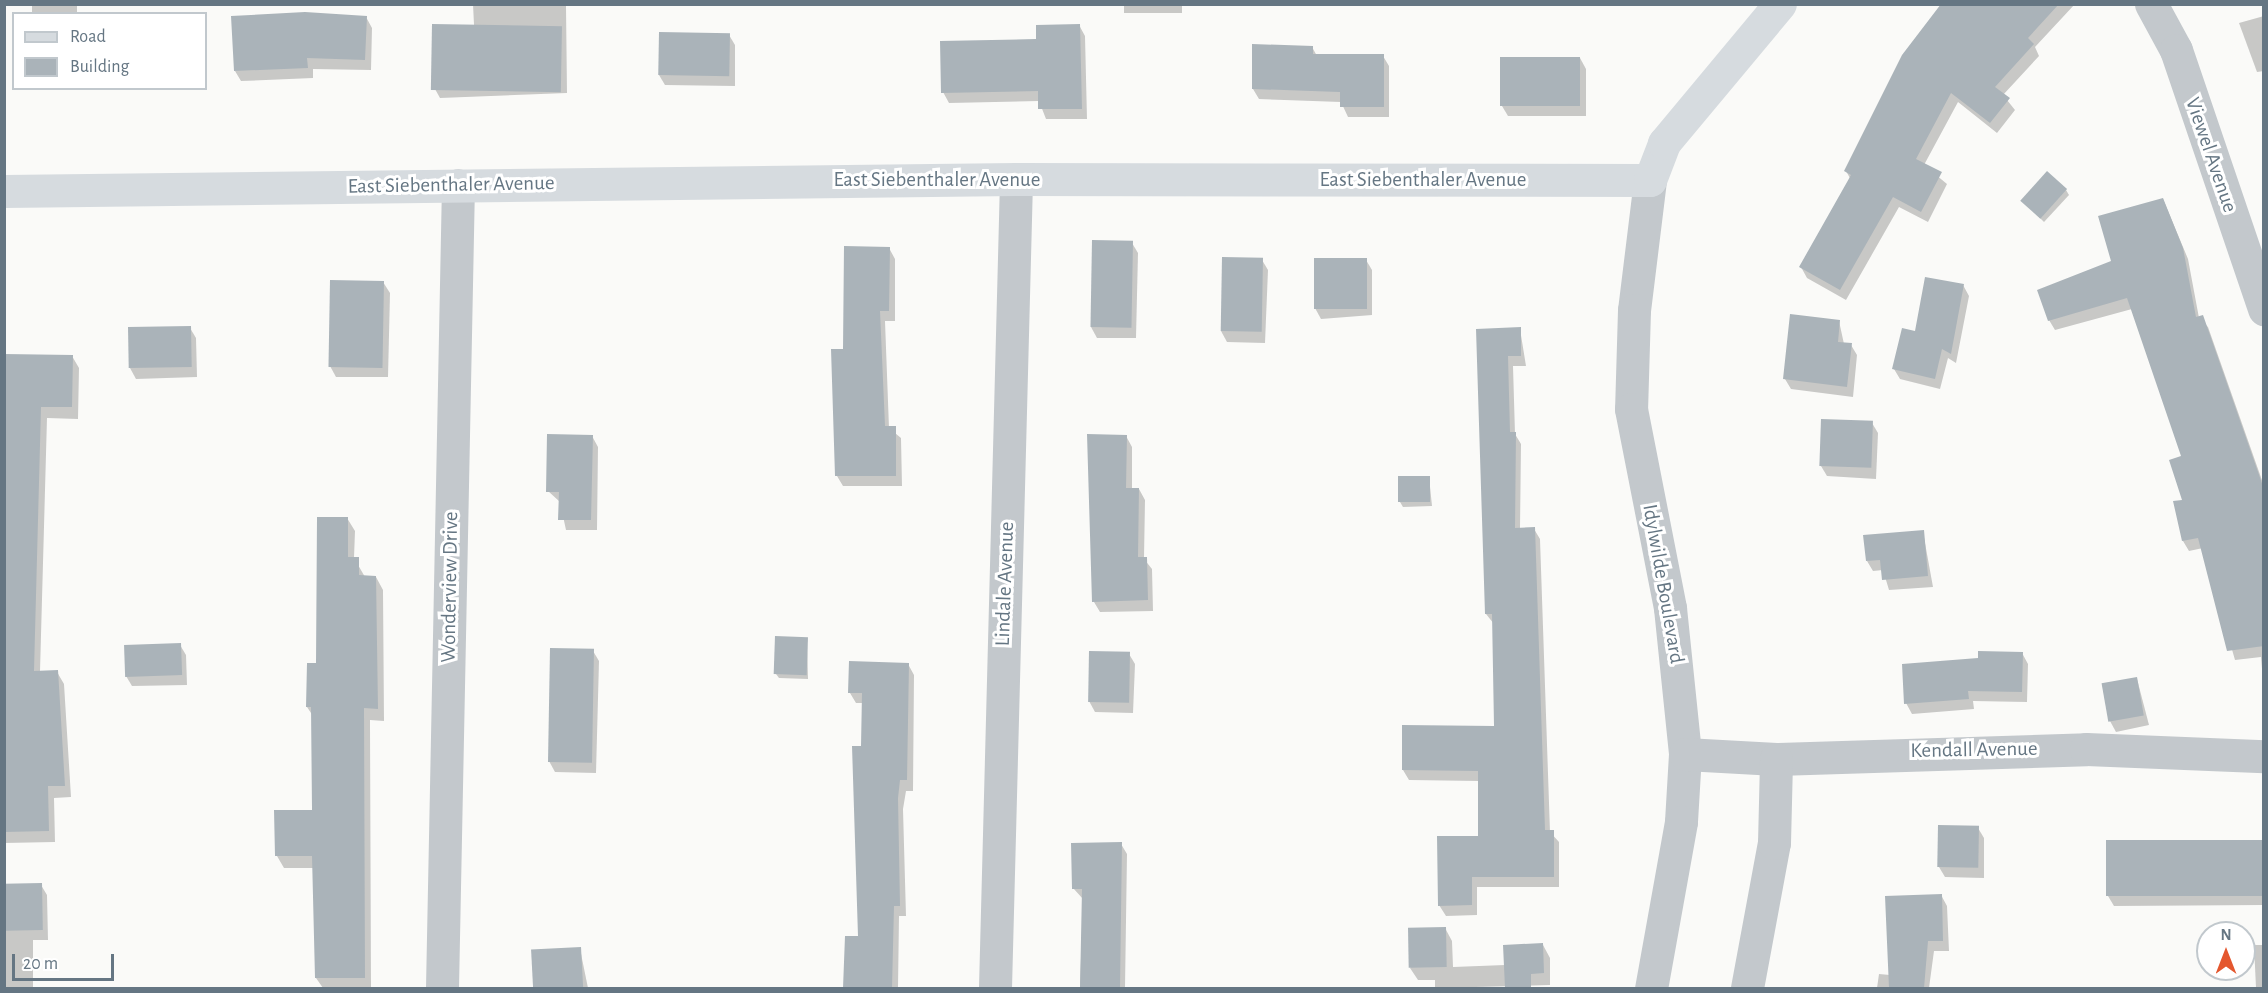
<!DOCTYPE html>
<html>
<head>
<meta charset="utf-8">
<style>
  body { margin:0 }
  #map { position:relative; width:2268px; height:993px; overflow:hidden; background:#fafaf8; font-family:"Alegreya Sans",sans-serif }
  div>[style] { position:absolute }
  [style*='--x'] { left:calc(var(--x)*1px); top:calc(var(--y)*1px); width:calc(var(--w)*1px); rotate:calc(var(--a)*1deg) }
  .shadow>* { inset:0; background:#0003; transform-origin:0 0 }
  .building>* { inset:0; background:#aab3b9; transform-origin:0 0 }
  .street>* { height:33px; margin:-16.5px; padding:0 16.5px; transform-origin:16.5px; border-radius:16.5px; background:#c3c8cc }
  .secondary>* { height:33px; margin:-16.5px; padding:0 16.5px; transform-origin:16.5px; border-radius:16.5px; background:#d6dbdf }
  span { translate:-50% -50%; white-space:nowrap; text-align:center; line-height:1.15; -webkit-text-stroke:6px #fff; paint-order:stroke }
  .street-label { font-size:21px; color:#657683 }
  .frame { position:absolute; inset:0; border:6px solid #657683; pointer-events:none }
  .legend { position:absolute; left:12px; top:12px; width:195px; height:78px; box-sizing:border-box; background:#fff; border:2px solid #c1c8cd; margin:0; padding:8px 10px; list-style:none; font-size:18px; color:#657683 }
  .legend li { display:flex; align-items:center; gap:12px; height:30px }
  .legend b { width:30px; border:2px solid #c1c8cd }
  .north { position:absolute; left:2196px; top:921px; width:60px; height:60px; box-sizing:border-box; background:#fff; border:2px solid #c1c8cd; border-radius:50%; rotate:0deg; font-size:16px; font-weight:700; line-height:24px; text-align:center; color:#657683 }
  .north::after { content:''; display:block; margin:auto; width:21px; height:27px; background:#e4572e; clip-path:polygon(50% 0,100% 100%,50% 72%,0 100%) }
  .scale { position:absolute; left:12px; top:954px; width:102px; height:27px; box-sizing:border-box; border:3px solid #657683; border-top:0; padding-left:8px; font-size:18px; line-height:21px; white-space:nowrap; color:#657683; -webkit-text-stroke:4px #fff; paint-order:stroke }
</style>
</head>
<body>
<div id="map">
  <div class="shadow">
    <i style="left:32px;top:4px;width:45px;height:10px"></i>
    <i style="clip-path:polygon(473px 4px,583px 4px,566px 6px,567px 93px,440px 98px,435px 89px,474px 25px)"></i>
    <i style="left:1124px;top:4px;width:58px;height:9px"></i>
    <i style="left:1633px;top:4px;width:55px;height:2px"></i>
    <i style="clip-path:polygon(1947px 4px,2075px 4px,2035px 47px,2039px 56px,2003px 95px,2015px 110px,1997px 133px,1958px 102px,1924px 165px,1947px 184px,1928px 222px,1899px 207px,1846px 300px,1807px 278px,1801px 267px,1851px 180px,1846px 171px)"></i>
    <i style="clip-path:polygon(2264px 16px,2264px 71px,2257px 72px,2239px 23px)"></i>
    <i style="clip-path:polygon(366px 17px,372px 28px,371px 70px,313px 69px,313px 78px,241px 81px,235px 71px)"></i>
    <i style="clip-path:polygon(1079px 25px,1085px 36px,1087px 119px,1046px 119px,1039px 101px,949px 103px,943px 92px,1038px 40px)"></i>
    <i style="clip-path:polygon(729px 35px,735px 45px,735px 86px,665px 85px,659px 75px)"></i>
    <i style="clip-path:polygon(1312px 47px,1317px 56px,1383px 56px,1389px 66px,1389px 117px,1348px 117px,1341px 102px,1259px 99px,1253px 89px)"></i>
    <i style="clip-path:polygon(1580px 58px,1586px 69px,1586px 116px,1508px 116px,1502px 106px)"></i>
    <i style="clip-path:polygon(2066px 190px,2069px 195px,2044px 222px,2023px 201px)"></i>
    <i style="clip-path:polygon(2163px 199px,2188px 259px,2199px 318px,2208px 327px,2264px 486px,2264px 693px,2261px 657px,2235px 660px,2203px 548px,2189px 551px,2183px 541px,2183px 457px,2132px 309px,2055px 330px,2049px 320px,2113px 262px)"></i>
    <i style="clip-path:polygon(1132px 243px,1138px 253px,1136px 338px,1097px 338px,1091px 327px)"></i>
    <i style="clip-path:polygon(889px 248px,895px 259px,895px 321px,885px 321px,889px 428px,901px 438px,902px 486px,843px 486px,837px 476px,845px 350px)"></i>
    <i style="clip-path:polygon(1262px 260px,1268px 270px,1265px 343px,1227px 342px,1221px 331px)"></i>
    <i style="clip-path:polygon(1366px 260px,1372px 270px,1372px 315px,1321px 319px,1315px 308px)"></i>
    <i style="clip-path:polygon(383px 282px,390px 293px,388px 377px,336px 377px,330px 366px)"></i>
    <i style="clip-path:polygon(1963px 285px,1969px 296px,1956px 363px,1948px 358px,1940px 389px,1900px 379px,1894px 369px,1917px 333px)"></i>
    <i style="clip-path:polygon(1839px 321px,1844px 344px,1851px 345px,1857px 355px,1853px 397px,1791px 389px,1785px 379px)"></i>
    <i style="clip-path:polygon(190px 328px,196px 338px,197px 377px,136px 379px,130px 368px,130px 329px)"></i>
    <i style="clip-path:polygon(1520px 329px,1526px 366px,1513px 366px,1515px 434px,1521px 444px,1520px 529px,1534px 529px,1540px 539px,1550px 832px,1559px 842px,1559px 887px,1477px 887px,1477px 915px,1446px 916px,1439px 905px,1480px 838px,1479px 781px,1409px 780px,1403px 770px,1496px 727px,1494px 624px,1486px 614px,1477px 330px)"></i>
    <i style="clip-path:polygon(4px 355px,72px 356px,79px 368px,78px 419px,47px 418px,40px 672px,57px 672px,64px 684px,71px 797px,54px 798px,55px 842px,4px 843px)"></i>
    <i style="clip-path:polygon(1872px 423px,1878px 433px,1876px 479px,1827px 476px,1821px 466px)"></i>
    <i style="clip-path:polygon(592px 436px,598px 447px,597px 530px,566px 530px,560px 502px,548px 491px)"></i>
    <i style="clip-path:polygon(1126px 436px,1132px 447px,1132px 489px,1139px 489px,1145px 500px,1144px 559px,1152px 569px,1153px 611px,1100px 612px,1094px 602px)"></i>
    <i style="clip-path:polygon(1429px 477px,1432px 506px,1403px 507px,1400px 502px)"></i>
    <i style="clip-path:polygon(347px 518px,355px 531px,354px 558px,365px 577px,376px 577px,383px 590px,384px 721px,370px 720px,371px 988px,323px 988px,316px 978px,314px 868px,284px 868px,277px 856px,314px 811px,313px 716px,307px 707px)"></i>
    <i style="clip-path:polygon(1923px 532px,1933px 587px,1889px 590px,1883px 570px,1873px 571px,1867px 561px)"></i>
    <i style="clip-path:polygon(807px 638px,808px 679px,779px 678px,776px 674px)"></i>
    <i style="clip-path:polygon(180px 645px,186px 655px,187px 685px,132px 686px,126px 676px)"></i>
    <i style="clip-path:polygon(593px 651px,599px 661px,596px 773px,555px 772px,549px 761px)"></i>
    <i style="clip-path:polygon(2022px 653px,2028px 664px,2027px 702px,1973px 701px,1974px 709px,1912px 714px,1906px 703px,1979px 660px)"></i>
    <i style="clip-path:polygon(1129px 654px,1135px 664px,1133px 713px,1095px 712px,1089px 701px)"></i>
    <i style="clip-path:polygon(908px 664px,914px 675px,913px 791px,906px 791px,903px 809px,906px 916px,899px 916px,898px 988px,845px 988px,846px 938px,860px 938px,863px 703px,856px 703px,850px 693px)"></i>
    <i style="clip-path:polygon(2137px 679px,2149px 725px,2116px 732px,2110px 721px)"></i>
    <i style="clip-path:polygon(1978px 828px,1984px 838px,1984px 878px,1945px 877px,1939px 867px)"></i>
    <i style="clip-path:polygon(2264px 842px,2264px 905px,2114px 906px,2108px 896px)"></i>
    <i style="clip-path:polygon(1121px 844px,1127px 854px,1125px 988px,1080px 988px,1083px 899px,1073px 888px)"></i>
    <i style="clip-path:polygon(4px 885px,41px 885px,47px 895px,48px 940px,33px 940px,33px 988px,4px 988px)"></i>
    <i style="clip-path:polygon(1941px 895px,1947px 906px,1949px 951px,1934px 951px,1929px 988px,1877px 988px,1879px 974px,1890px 975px)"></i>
    <i style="clip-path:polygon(1445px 928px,1452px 941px,1453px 967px,1505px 965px,1543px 945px,1550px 958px,1550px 985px,1435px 988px,1435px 980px,1418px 980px,1410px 968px)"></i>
    <i style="clip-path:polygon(2254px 945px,2264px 945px,2264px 988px,2256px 988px)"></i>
    <i style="clip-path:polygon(580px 949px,588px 988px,534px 988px,532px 951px)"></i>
  </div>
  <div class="building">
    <i style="clip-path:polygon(1941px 4px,2059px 4px,2028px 38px,2034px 44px,1995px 87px,2010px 98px,1990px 123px,1951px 93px,1916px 159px,1942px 172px,1921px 212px,1893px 197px,1840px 290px,1799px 267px,1851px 175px,1844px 171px,1902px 55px)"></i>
    <i style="clip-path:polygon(305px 12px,367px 16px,365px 60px,307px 58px,308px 68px,234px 71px,231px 16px)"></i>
    <i style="left:432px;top:24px;width:130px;height:66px;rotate:1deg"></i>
    <i style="clip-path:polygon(1080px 24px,1082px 109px,1038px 109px,1038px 91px,941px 93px,940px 41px,1036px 39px,1036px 25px)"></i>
    <i style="left:659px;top:32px;width:71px;height:43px;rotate:1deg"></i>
    <i style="clip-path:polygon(1252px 44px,1313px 46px,1313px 54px,1384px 54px,1384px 107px,1340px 107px,1340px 92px,1252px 89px)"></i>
    <i style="left:1500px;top:57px;width:80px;height:49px"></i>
    <i style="left:2047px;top:171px;width:27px;height:40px;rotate:42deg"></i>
    <i style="clip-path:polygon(2163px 198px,2183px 248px,2196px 317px,2203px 315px,2264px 489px,2264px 646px,2227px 651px,2198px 538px,2182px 541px,2173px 501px,2182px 500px,2169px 460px,2181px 456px,2127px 298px,2048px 321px,2037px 290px,2111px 261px,2098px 216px)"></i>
    <i style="left:1092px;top:240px;width:41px;height:87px;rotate:1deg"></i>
    <i style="clip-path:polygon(844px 246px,890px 247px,889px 311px,880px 311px,885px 426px,896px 426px,896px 476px,835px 476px,831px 349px,843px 349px)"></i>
    <i style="left:1222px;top:257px;width:41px;height:74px;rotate:1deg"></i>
    <i style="left:1314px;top:258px;width:53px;height:51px"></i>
    <i style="clip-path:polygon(1925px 277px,1964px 284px,1951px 354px,1942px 349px,1935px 379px,1892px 369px,1902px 328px,1915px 331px)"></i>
    <i style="left:330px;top:280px;width:54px;height:87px;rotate:1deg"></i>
    <i style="clip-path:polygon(1790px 314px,1840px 320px,1838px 342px,1852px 343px,1847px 387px,1783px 379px)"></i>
    <i style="left:191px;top:326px;width:41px;height:63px;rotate:89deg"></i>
    <i style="clip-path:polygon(1521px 327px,1521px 356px,1508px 356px,1510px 432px,1516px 432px,1515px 528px,1535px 527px,1545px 830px,1554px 830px,1554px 877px,1472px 877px,1472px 905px,1438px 906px,1437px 836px,1478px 836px,1478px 771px,1402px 770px,1402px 725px,1494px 726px,1492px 614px,1485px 614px,1476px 329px)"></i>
    <i style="clip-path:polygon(4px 354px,73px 355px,72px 407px,41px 407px,34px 671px,58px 670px,65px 786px,48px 786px,49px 831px,4px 832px)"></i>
    <i style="left:1821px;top:419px;width:52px;height:47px;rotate:2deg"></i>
    <i style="clip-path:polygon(547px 434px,593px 435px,591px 520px,558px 520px,559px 492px,546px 492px)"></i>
    <i style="clip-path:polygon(1087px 434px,1127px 435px,1126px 488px,1139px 488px,1138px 557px,1147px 557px,1148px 600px,1092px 602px)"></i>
    <i style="left:1430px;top:476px;width:26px;height:32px;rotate:90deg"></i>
    <i style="clip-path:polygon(317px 517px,348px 517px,348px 557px,359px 557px,359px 575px,376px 576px,378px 709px,364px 708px,365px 978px,315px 978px,312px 856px,275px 856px,274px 810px,312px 810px,311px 707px,306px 707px,307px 663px,316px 663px)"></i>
    <i style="clip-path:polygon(1924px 530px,1928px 576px,1882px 580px,1880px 560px,1866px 561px,1863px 535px)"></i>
    <i style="left:775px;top:636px;width:33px;height:38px;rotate:2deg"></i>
    <i style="left:181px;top:643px;width:32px;height:57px;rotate:88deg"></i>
    <i style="left:550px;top:648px;width:44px;height:114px;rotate:1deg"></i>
    <i style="left:1089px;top:651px;width:41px;height:51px;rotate:1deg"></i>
    <i style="clip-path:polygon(1978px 651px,2023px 652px,2022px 692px,1968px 691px,1969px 699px,1904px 704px,1902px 664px,1978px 658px)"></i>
    <i style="clip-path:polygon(849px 661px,909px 663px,907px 780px,900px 780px,898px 798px,900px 906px,894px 906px,892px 988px,843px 988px,845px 936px,858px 936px,852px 746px,861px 746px,862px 693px,848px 693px)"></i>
    <i style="left:2137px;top:677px;width:39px;height:36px;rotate:80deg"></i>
    <i style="left:1938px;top:825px;width:41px;height:42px;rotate:1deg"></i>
    <i style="left:2106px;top:840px;width:158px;height:56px"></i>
    <i style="clip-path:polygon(1122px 842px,1120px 988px,1080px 988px,1082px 889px,1072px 889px,1071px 843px)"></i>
    <i style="left:42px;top:883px;width:47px;height:38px;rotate:89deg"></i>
    <i style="clip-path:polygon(1942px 894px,1943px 941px,1928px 941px,1924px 988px,1889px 988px,1885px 896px)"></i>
    <i style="left:1446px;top:927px;width:40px;height:38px;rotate:89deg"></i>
    <i style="clip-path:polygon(1543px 943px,1544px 973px,1531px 974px,1531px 988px,1505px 988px,1503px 945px)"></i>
    <i style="left:581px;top:947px;width:41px;height:50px;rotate:87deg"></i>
  </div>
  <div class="street">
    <i style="--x:2151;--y:4;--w:52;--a:61.5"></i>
    <i style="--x:2176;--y:50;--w:274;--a:71.2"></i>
    <i style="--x:1650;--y:180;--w:131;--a:97"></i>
    <i style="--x:1634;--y:310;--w:99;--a:91.7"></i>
    <i style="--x:1631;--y:409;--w:203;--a:78.9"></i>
    <i style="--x:1670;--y:608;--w:147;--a:84.1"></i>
    <i style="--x:1685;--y:754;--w:68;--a:93.4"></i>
    <i style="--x:1681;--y:822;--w:169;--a:100.2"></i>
    <i style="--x:1685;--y:754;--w:91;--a:3.1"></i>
    <i style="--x:1776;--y:759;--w:310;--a:-1.8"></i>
    <i style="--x:2086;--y:749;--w:178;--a:2.3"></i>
    <i style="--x:442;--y:988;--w:803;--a:-88.86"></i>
    <i style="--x:995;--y:988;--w:809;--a:-88.51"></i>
    <i style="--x:1747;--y:988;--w:147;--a:-79.5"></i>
    <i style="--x:1774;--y:843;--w:84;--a:-88.6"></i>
  </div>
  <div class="secondary">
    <i style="--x:4;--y:191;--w:1012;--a:-0.68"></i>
    <i style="--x:1016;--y:179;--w:634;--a:0.09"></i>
    <i style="--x:1650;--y:180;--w:40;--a:-69"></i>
    <i style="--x:1664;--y:143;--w:181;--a:-50.2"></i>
  </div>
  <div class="street-label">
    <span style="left:2211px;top:155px;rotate:71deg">Viewel Avenue</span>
    <span style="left:937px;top:180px">East Siebenthaler Avenue</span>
    <span style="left:1423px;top:180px">East Siebenthaler Avenue</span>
    <span style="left:451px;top:185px;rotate:-1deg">East Siebenthaler Avenue</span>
    <span style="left:1005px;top:584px;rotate:-88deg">Lindale Avenue</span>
    <span style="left:1663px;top:584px;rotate:80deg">Idylwilde Boulevard</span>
    <span style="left:450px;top:587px;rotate:-89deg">Wonderview Drive</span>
    <span style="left:1974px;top:750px;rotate:-1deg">Kendall Avenue</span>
  </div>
  <div class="frame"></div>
  <ul class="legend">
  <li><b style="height:8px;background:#d6dbdf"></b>Road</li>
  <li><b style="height:16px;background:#aab3b9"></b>Building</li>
  </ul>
  <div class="north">N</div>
  <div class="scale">20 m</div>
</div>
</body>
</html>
